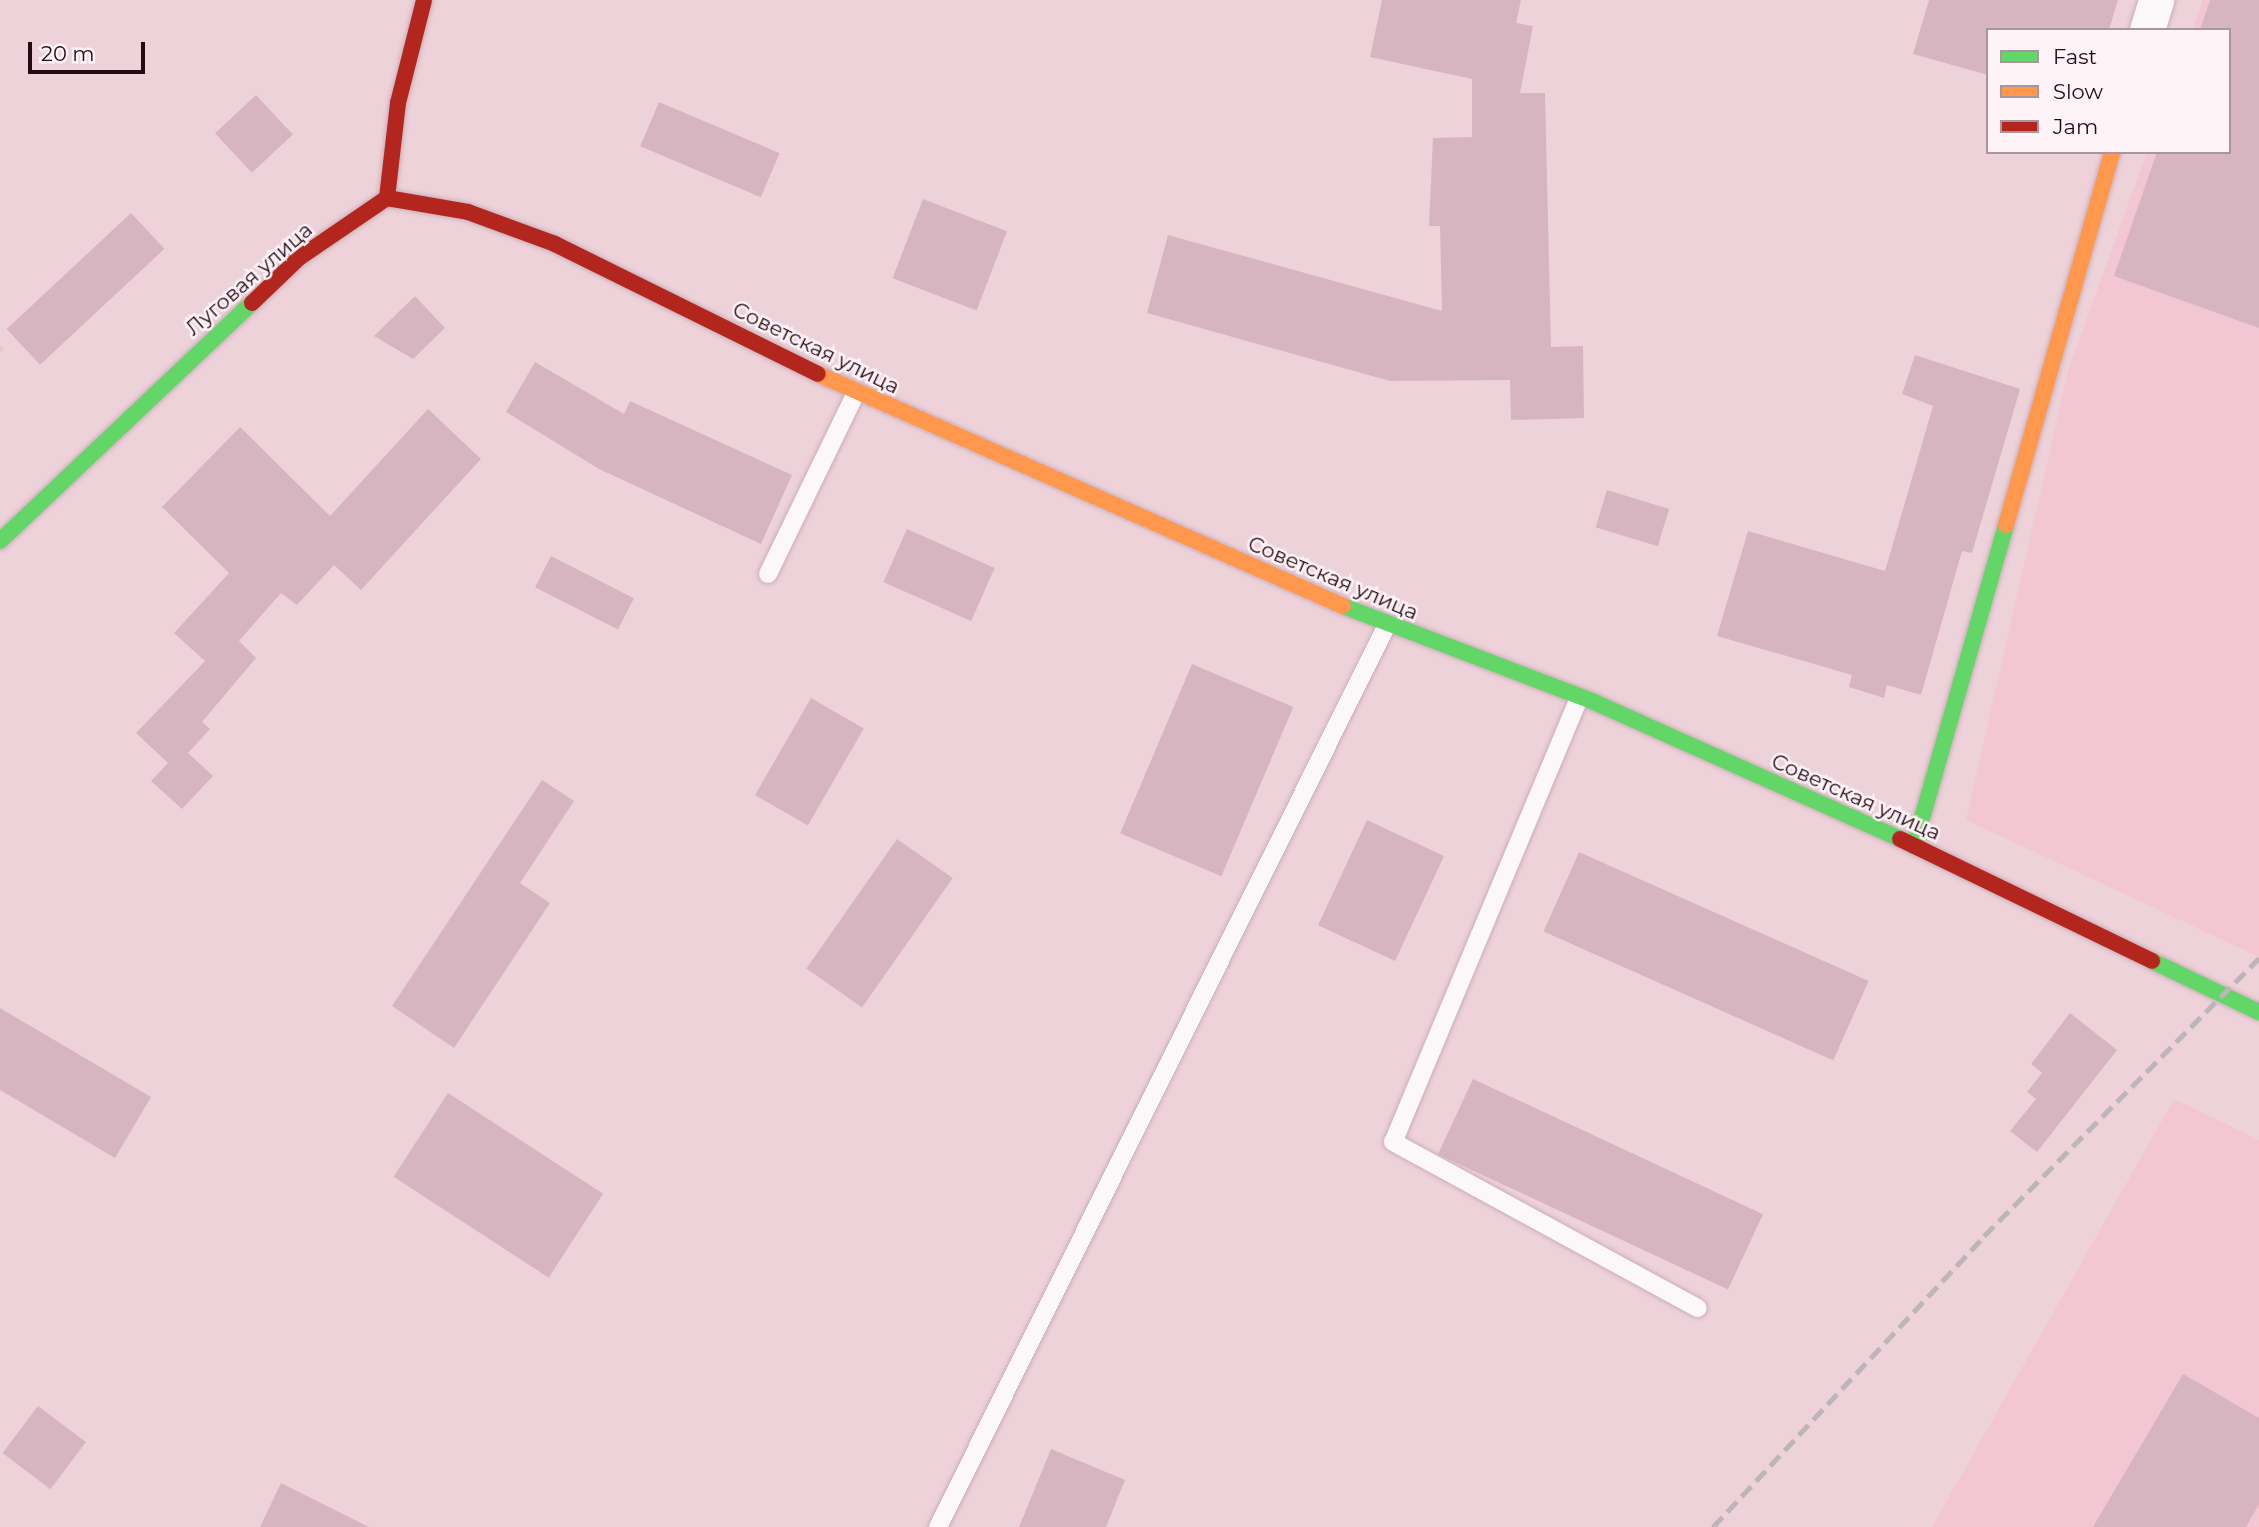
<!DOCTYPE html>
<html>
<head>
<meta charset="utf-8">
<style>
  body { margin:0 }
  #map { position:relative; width:2259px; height:1527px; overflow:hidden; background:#eed2da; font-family:Montserrat,sans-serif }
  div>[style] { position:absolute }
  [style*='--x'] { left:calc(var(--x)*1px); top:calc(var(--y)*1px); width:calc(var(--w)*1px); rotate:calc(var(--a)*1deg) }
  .built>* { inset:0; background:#f2c6d2 }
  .building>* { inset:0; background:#d6b5c0; transform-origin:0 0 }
  .path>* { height:4.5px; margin-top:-2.25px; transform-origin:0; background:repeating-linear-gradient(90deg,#d5cdcf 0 7px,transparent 0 10.5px) }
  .roads { filter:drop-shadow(0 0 2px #caaeb7) drop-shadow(0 0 2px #caaeb7) }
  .lane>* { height:18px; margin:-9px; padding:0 9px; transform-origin:9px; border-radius:9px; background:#fcf8f9 }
  .street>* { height:35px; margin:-17.5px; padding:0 17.5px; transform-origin:17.5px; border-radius:17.5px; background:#fcf8f9 }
  .fast>* { height:16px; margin:-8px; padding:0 8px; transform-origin:8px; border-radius:8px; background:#63d668 }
  .slow>* { height:16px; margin:-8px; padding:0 8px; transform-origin:8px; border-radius:8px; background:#ff974d }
  .jam>* { height:16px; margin:-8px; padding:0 8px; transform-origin:8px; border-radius:8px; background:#b3261e }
  .rail>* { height:5px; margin-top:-2.5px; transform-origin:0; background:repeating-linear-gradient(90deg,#bdb5b7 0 14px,transparent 0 21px) }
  span { translate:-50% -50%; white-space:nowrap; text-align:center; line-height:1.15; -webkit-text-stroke:5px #fef4f7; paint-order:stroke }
  .street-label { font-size:21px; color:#270914 }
  .legend { position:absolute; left:1986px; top:28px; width:245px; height:126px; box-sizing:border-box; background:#fef4f7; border:2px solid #a8969c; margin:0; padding:9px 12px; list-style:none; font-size:21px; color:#270914 }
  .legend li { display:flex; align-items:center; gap:14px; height:35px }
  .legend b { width:35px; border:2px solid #a8969c }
  .scale { position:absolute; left:28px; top:42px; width:117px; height:32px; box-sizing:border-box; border:4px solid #270914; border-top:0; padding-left:9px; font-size:21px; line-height:24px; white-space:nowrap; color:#270914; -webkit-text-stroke:5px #fef4f7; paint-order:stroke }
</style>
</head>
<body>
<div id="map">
  <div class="built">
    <i style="clip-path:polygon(2203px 0,2259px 0,2259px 957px,1966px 820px,2068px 371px,2147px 152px,2229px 152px,2229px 30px,2192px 30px)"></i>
    <i style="clip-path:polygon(2174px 1099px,2259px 1140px,2259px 1527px,1932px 1527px)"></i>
  </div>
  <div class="building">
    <i style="clip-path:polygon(1382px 0,1521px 0,1516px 23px,1533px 26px,1520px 93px,1545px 93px,1551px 347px,1583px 346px,1584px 418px,1511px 420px,1510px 380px,1390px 381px,1147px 313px,1168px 235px,1442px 311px,1440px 226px,1429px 226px,1433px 138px,1472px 137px,1472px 79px,1370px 57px)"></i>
    <i style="clip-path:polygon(1929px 0,2118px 0,2109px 30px,1988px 30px,1988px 75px,1913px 54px)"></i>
    <i style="clip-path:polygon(2210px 0,2259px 0,2259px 328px,2114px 276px,2157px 152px,2229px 152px,2229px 30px,2200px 30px)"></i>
    <i style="left:256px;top:95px;width:54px;height:56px;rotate:47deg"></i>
    <i style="left:659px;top:102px;width:131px;height:48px;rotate:23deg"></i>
    <i style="left:923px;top:199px;width:90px;height:85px;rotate:21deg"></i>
    <i style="left:131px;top:213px;width:49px;height:170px;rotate:47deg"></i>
    <i style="clip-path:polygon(415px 296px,445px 328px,413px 359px,374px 336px)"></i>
    <i style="clip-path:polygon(1915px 355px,2020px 389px,1972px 553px,1962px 551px,1921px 695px,1887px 685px,1884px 698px,1849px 687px,1852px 675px,1717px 636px,1748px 531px,1885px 571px,1933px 406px,1902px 394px)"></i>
    <i style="clip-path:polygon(535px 362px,624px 414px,630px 401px,792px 475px,761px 544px,599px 469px,506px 412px)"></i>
    <i style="clip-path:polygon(428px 409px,481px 459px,361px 590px,334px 565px,297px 605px,281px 593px,239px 641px,256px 658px,202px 722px,210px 729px,188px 753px,213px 776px,182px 809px,151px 781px,168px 763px,136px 733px,205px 661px,174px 633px,229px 573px,162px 507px,240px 427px,330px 516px)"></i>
    <i style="left:1607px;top:490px;width:65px;height:39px;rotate:17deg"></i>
    <i style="left:907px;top:529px;width:96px;height:58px;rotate:24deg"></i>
    <i style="left:551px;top:556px;width:93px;height:35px;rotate:27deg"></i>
    <i style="left:1192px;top:664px;width:110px;height:184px;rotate:23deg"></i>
    <i style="left:811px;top:698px;width:61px;height:112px;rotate:30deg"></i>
    <i style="clip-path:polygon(542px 780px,574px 801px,520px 883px,550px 903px,454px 1048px,392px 1006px)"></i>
    <i style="left:1367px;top:820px;width:85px;height:116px;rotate:25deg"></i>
    <i style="left:897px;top:839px;width:68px;height:158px;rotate:35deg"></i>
    <i style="left:1579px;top:852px;width:317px;height:87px;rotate:24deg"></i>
    <i style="clip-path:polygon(0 1008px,151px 1097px,115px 1158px,0 1090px)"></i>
    <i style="clip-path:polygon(2070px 1013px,2117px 1050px,2037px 1152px,2010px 1131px,2036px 1099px,2027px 1092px,2042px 1073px,2031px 1064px)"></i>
    <i style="left:1473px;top:1079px;width:320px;height:83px;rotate:25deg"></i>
    <i style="left:448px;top:1093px;width:185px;height:100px;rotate:33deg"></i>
    <i style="clip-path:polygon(2183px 1374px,2259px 1418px,2259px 1504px,2246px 1527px,2093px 1527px)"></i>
    <i style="left:38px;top:1406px;width:60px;height:59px;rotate:37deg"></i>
    <i style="clip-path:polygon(1051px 1449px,1125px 1480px,1106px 1527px,1019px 1527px)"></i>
    <i style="clip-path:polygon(281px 1483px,369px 1527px,260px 1527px)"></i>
  </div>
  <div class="path">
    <i style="--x:0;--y:347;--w:4;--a:45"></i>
  </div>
  <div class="roads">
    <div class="lane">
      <i style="--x:768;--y:574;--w:201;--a:-64.1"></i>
      <i style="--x:1579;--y:698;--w:481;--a:112.7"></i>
      <i style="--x:1393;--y:1142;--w:347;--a:28.6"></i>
      <i style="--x:938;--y:1527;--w:1008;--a:-63.54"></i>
    </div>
    <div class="street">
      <i style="--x:2147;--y:30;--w:31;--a:-73"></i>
    </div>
    <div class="fast">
      <i style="--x:0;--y:541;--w:347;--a:-43.4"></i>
      <i style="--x:1343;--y:606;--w:269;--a:20.9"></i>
      <i style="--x:1594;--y:702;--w:335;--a:24.1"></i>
      <i style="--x:1914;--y:846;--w:334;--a:-74"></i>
      <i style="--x:2152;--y:961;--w:119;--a:25.5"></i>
    </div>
    <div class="slow">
      <i style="--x:818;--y:374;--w:574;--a:23.84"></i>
      <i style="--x:2006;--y:525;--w:388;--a:-74.1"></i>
    </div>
    <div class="jam">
      <i style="--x:387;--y:198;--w:82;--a:9.8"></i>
      <i style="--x:468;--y:212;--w:93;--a:20.2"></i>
      <i style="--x:555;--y:244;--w:293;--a:26.3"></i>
      <i style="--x:252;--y:303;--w:65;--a:-43.8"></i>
      <i style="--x:299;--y:258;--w:107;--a:-34.3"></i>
      <i style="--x:387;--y:198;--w:96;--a:-83.4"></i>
      <i style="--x:398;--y:103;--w:106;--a:-75.8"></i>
      <i style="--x:1900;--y:839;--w:280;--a:25.8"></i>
    </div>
  </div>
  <div class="rail">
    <i style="--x:1713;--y:1527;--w:398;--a:-47"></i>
    <i style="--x:1984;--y:1236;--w:391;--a:-45.3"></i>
  </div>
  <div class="street-label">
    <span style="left:249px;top:279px;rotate:-41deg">Луговая улица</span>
    <span style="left:816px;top:348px;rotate:26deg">Советская улица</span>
    <span style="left:1333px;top:578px;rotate:23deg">Советская улица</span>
    <span style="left:1856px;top:797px;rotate:24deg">Советская улица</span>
  </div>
  <ul class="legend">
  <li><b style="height:9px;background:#63d668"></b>Fast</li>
  <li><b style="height:9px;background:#ff974d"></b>Slow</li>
  <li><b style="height:9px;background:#b3261e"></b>Jam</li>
  </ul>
  <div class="scale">20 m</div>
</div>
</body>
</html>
